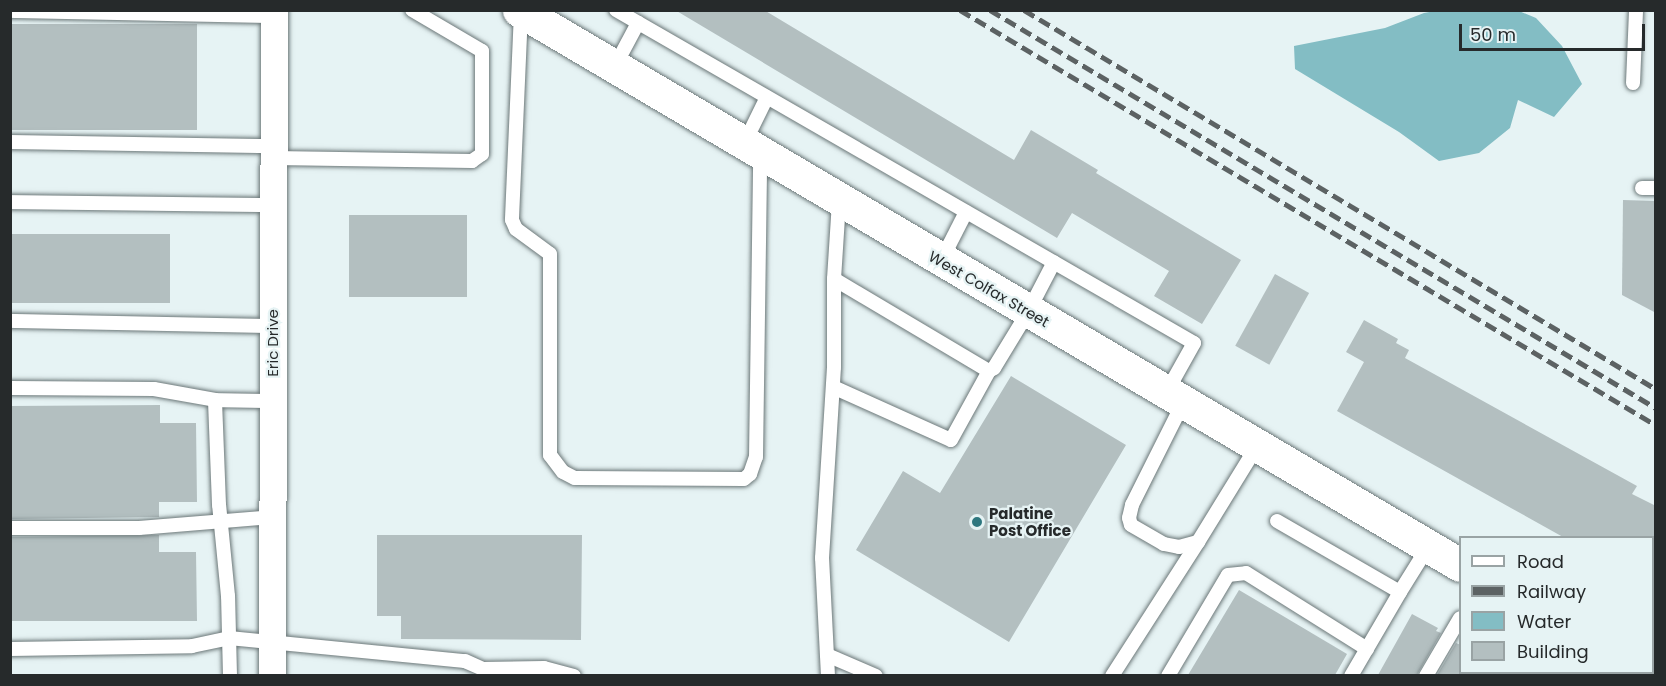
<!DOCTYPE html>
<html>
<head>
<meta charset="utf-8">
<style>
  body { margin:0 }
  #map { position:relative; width:1666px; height:686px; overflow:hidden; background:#e6f3f4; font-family:Poppins,sans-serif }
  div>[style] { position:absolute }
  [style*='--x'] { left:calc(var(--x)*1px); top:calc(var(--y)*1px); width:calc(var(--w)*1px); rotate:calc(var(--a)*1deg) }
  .water>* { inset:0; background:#83bdc4 }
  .building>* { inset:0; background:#b3bfc0; transform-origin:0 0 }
  .roads { filter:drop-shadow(0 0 2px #6b7778) drop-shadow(0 0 2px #6b7778) }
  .lane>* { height:14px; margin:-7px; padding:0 7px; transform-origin:7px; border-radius:7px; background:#fff }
  .street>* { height:27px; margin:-13.5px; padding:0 13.5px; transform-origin:13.5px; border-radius:13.5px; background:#fff }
  .secondary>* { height:33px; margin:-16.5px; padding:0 16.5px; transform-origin:16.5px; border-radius:16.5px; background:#fff }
  .rail>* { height:4.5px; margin-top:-2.25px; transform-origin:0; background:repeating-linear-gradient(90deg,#5c6263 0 12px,transparent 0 18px) }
  .dots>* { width:16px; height:16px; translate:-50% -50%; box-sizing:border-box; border:3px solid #e6f3f4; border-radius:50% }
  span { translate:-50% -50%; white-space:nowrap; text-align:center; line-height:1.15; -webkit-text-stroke:4.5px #e6f3f4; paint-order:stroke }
  .street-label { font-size:15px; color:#262a2b }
  .poi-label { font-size:15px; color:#262a2b; font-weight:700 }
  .left { translate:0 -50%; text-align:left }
  .frame { position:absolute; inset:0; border:12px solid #262a2b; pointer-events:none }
  .legend { position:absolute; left:1459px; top:536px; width:195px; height:138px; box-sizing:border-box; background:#e6f3f4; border:2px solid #99a3a4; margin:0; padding:8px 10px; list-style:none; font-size:18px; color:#262a2b }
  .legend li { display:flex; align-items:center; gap:12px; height:30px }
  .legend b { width:30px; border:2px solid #99a3a4 }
  .scale { position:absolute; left:1459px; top:24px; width:186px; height:27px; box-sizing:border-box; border:3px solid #262a2b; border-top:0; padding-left:8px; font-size:18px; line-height:21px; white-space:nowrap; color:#262a2b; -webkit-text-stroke:4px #e6f3f4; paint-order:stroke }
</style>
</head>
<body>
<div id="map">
  <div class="water">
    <i style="clip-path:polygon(1440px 10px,1519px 11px,1536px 18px,1562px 46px,1582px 84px,1554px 117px,1518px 100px,1510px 128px,1479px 153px,1439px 161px,1399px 132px,1295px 69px,1294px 46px,1385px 28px,1424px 13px)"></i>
  </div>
  <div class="building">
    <i style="clip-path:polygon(675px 10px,764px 10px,1014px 160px,1031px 130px,1098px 170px,1096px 173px,1241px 260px,1202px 324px,1154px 296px,1169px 271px,1072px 213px,1057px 238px)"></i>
    <i style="left:10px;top:24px;width:187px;height:106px"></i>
    <i style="clip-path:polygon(1623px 200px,1656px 201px,1656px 313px,1622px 295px)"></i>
    <i style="left:467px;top:215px;width:82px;height:118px;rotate:90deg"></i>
    <i style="left:10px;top:234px;width:160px;height:69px"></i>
    <i style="left:1275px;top:274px;width:39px;height:82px;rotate:29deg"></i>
    <i style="clip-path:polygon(1364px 320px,1398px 339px,1396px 343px,1409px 350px,1405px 358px,1637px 486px,1632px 494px,1656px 506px,1656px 537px,1563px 537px,1337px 411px,1364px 362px,1346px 352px)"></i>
    <i style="clip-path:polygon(1011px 376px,1126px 445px,1009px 642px,856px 550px,903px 471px,940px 493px)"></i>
    <i style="clip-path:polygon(160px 405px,160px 423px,196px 423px,197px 502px,159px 502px,159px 517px,10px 519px,10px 406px)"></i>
    <i style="clip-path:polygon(159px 535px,159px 552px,196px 552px,197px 621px,10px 621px,10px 537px)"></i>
    <i style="clip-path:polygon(377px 535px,582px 535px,581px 640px,401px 639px,401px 616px,377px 616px)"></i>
    <i style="clip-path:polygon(1239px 590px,1347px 654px,1335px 675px,1188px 675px)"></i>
    <i style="clip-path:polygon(1412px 614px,1438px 628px,1436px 631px,1441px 633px,1417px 675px,1378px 675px)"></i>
    <i style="clip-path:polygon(1456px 643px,1461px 645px,1461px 675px,1437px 675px)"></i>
  </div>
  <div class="roads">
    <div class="lane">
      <i style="--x:616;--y:10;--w:667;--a:29.95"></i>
      <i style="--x:1194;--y:343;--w:57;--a:119.2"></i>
      <i style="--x:10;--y:11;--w:264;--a:1.1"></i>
      <i style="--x:521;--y:12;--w:208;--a:92.5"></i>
      <i style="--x:512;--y:220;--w:10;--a:66"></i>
      <i style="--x:516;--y:229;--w:42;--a:36.3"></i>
      <i style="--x:550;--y:254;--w:201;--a:90"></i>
      <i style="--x:550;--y:455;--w:21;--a:53"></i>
      <i style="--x:563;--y:472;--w:13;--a:27"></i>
      <i style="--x:575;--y:478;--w:169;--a:0.3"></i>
      <i style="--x:744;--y:479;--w:8;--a:-40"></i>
      <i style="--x:750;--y:474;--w:18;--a:-71"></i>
      <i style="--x:756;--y:457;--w:303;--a:-89.2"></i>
      <i style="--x:615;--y:66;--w:49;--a:-61.9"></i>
      <i style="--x:1633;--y:83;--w:73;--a:-87.6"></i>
      <i style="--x:10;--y:142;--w:264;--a:0.9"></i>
      <i style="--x:744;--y:144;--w:52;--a:-63.9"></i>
      <i style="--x:274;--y:158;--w:198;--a:0.9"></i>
      <i style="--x:472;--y:161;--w:12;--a:-35"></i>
      <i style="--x:482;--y:154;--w:103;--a:-90"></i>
      <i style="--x:482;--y:51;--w:81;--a:-149.6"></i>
      <i style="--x:1642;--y:188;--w:14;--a:0"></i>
      <i style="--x:10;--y:202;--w:263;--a:0.7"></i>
      <i style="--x:941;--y:261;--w:55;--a:-63"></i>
      <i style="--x:834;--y:279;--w:180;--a:30.7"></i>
      <i style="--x:989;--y:371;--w:6;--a:-31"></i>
      <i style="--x:994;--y:368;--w:66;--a:-58.7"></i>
      <i style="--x:1028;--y:312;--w:56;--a:-62.5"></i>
      <i style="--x:10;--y:321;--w:263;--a:1.1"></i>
      <i style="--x:833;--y:387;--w:129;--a:24.2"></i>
      <i style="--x:951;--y:440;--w:79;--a:-61.2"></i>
      <i style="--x:10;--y:388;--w:144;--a:0.4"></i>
      <i style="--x:154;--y:389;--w:62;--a:10.2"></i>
      <i style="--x:1183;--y:403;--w:114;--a:116.6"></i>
      <i style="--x:1132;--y:505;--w:13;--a:103"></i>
      <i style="--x:1129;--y:518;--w:7;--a:74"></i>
      <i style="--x:1131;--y:525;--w:38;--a:30"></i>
      <i style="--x:1164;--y:544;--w:15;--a:11"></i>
      <i style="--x:1179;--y:547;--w:20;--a:-15"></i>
      <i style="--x:1198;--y:542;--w:113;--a:-58.4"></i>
      <i style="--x:1277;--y:521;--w:142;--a:30"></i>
      <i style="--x:1400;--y:592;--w:53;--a:-58.1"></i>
      <i style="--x:10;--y:528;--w:129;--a:0"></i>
      <i style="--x:139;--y:528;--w:133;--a:-4.7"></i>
      <i style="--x:10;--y:649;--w:182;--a:-0.9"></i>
      <i style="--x:192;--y:646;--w:38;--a:-12"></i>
      <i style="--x:229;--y:638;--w:237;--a:5.6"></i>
      <i style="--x:465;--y:661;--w:20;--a:24"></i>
      <i style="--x:483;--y:669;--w:8;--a:67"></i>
      <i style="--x:827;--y:655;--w:53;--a:23.2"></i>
      <i style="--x:483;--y:669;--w:61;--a:-0.9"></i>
      <i style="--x:544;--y:668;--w:31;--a:15"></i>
      <i style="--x:230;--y:676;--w:80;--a:-91.4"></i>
      <i style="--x:228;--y:596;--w:91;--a:-95.6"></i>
      <i style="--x:219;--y:505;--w:105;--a:-92.2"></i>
      <i style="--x:215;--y:400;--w:58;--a:1"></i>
      <i style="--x:828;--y:676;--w:118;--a:-92.9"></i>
      <i style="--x:822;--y:558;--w:191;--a:-86.4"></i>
      <i style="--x:834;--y:367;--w:88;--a:-90"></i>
      <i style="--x:834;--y:279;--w:78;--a:-86.3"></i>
      <i style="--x:1112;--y:676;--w:159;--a:-57.3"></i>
      <i style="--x:1168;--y:676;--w:117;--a:-59.3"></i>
      <i style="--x:1228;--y:575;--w:18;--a:-6"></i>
      <i style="--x:1246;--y:573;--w:143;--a:32.1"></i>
      <i style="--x:1351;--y:676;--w:97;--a:-59.7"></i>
      <i style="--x:1426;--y:676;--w:67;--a:-59.6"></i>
      <i style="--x:1527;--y:676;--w:4;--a:-63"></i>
    </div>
    <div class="street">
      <i style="--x:272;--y:676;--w:666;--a:-89.83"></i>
    </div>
    <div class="secondary">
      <i style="--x:519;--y:10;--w:1092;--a:30.53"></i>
      <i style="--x:1644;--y:672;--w:6;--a:39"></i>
    </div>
  </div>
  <div class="rail">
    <i style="--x:960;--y:10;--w:810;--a:30.81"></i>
    <i style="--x:990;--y:10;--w:776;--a:30.86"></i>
    <i style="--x:1024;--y:10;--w:737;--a:30.95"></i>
  </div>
  <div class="dots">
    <i style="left:977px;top:522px;background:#2e777f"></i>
  </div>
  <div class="street-label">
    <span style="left:989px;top:289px;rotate:30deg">West Colfax Street</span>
    <span style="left:273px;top:343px;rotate:-90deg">Eric Drive</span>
  </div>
  <div class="poi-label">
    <span class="left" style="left:989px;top:522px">Palatine<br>Post Office</span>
  </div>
  <div class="frame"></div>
  <ul class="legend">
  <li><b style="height:8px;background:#fff"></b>Road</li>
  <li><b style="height:8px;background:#5c6263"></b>Railway</li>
  <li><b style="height:16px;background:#83bdc4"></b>Water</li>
  <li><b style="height:16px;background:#b3bfc0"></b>Building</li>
  </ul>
  <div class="scale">50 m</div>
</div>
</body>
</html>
